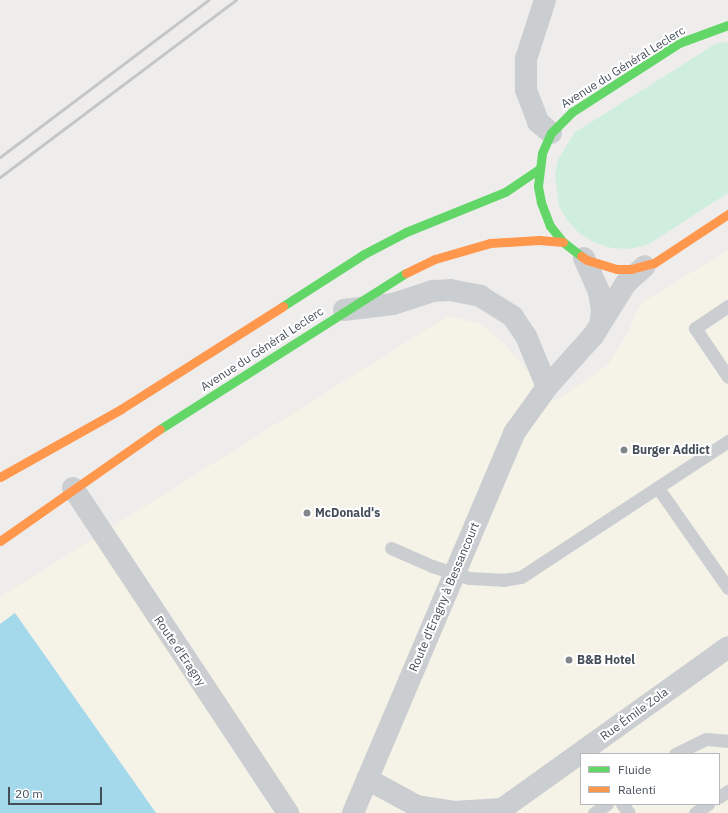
<!DOCTYPE html>
<html>
<head>
<meta charset="utf-8">
<style>
  body { margin:0 }
  #map { position:relative; width:728px; height:813px; overflow:hidden; background:#eeedec; font-family:"IBM Plex Sans",sans-serif }
  div>[style] { position:absolute }
  [style*='--x'] { left:calc(var(--x)*1px); top:calc(var(--y)*1px); width:calc(var(--w)*1px); rotate:calc(var(--a)*1deg) }
  .commercial>* { inset:0; background:#f5f2e7 }
  .green>* { inset:0; background:#d0eedd }
  .water>* { inset:0; background:#a4d8eb }
  .lane>* { height:13px; margin:-6.5px; padding:0 6.5px; transform-origin:6.5px; border-radius:6.5px; background:#cbced1 }
  .street>* { height:22px; margin:-11px; padding:0 11px; transform-origin:11px; border-radius:11px; background:#cbced1 }
  .fast>* { height:9px; margin:-4.5px; padding:0 4.5px; transform-origin:4.5px; border-radius:4.5px; background:#63d668 }
  .slow>* { height:9px; margin:-4.5px; padding:0 4.5px; transform-origin:4.5px; border-radius:4.5px; background:#ff974d }
  .rail>* { height:3px; margin:-1.5px; padding:0 1.5px; transform-origin:1.5px; border-radius:1.5px; background:#c4c6c8 }
  .dots>* { width:11px; height:11px; translate:-50% -50%; box-sizing:border-box; border:2px solid #fff; border-radius:50% }
  span { translate:-50% -50%; white-space:nowrap; text-align:center; line-height:1.15; -webkit-text-stroke:4px #fff; paint-order:stroke }
  .street-label { font-size:12px; color:#444e59 }
  .poi-label { font-size:12px; color:#444e59; font-weight:700 }
  .left { translate:0 -50%; text-align:left }
  .legend { position:absolute; left:580px; top:753px; width:140px; height:52px; box-sizing:border-box; background:#fff; border:1px solid #b4b8bd; margin:0; padding:5px 7px; list-style:none; font-size:12px; color:#444e59 }
  .legend li { display:flex; align-items:center; gap:8px; height:20px }
  .legend b { width:20px; border:1px solid #b4b8bd }
  .scale { position:absolute; left:8px; top:787px; width:94px; height:18px; box-sizing:border-box; border:2px solid #444e59; border-top:0; padding-left:5px; font-size:12px; line-height:14px; white-space:nowrap; color:#444e59; -webkit-text-stroke:3px #fff; paint-order:stroke }
</style>
</head>
<body>
<div id="map">
  <div class="commercial">
    <i style="clip-path:polygon(evenodd,728px 250px,728px 813px,0 813px,0 597px,448px 316px,480px 324px,503px 343px,554px 402px,608px 365px,626px 336px,640px 304px,728px 250px,581px 754px,719px 754px,719px 804px,581px 804px,581px 754px)"></i>
  </div>
  <div class="green">
    <i style="clip-path:polygon(728px 42px,728px 193px,649px 244px,631px 249px,612px 248px,595px 243px,579px 233px,567px 220px,559px 206px,555px 175px,558px 160px,574px 133px,717px 43px)"></i>
  </div>
  <div class="water">
    <i style="clip-path:polygon(15px 613px,156px 813px,0 813px,0 624px)"></i>
  </div>
  <div class="lane">
    <i style="--x:728;--y:306;--w:40;--a:146"></i>
    <i style="--x:695;--y:328;--w:59;--a:56"></i>
    <i style="--x:658;--y:488;--w:122;--a:55"></i>
    <i style="--x:391;--y:548;--w:45;--a:23.7"></i>
    <i style="--x:432;--y:566;--w:39;--a:18"></i>
    <i style="--x:469;--y:578;--w:34;--a:3"></i>
    <i style="--x:503;--y:580;--w:18;--a:-9"></i>
    <i style="--x:521;--y:577;--w:248;--a:-33.3"></i>
    <i style="--x:675;--y:754;--w:34;--a:-26"></i>
    <i style="--x:706;--y:739;--w:22;--a:5"></i>
    <i style="--x:719;--y:797;--w:11;--a:-34"></i>
    <i style="--x:622;--y:804;--w:11;--a:52"></i>
    <i style="--x:594;--y:813;--w:16;--a:-35"></i>
    <i style="--x:695;--y:813;--w:16;--a:-35"></i>
  </div>
  <div class="street">
    <i style="--x:545;--y:0;--w:62;--a:107.9"></i>
    <i style="--x:526;--y:59;--w:31;--a:90"></i>
    <i style="--x:526;--y:90;--w:34;--a:69"></i>
    <i style="--x:538;--y:122;--w:17;--a:40"></i>
    <i style="--x:584;--y:258;--w:37;--a:66"></i>
    <i style="--x:599;--y:292;--w:20;--a:81"></i>
    <i style="--x:602;--y:312;--w:12;--a:99"></i>
    <i style="--x:344;--y:310;--w:49;--a:-7"></i>
    <i style="--x:393;--y:304;--w:42;--a:-18"></i>
    <i style="--x:433;--y:291;--w:17;--a:-3"></i>
    <i style="--x:450;--y:290;--w:31;--a:11"></i>
    <i style="--x:480;--y:296;--w:39;--a:32"></i>
    <i style="--x:513;--y:317;--w:23;--a:56"></i>
    <i style="--x:526;--y:336;--w:55;--a:67.6"></i>
    <i style="--x:73;--y:488;--w:390;--a:56.5"></i>
    <i style="--x:367;--y:779;--w:57;--a:28.4"></i>
    <i style="--x:417;--y:806;--w:36;--a:9"></i>
    <i style="--x:453;--y:812;--w:49;--a:-3.5"></i>
    <i style="--x:502;--y:809;--w:8;--a:150"></i>
    <i style="--x:502;--y:809;--w:278;--a:-35.6"></i>
    <i style="--x:353;--y:813;--w:413;--a:-67"></i>
    <i style="--x:514;--y:433;--w:57;--a:-54.3"></i>
    <i style="--x:547;--y:387;--w:69;--a:-48"></i>
    <i style="--x:593;--y:336;--w:62;--a:-58.1"></i>
    <i style="--x:626;--y:283;--w:25;--a:-42"></i>
  </div>
  <div class="fast">
    <i style="--x:581;--y:256;--w:23;--a:-142"></i>
    <i style="--x:563;--y:242;--w:21;--a:-129"></i>
    <i style="--x:550;--y:226;--w:26;--a:-111"></i>
    <i style="--x:541;--y:202;--w:16;--a:-101"></i>
    <i style="--x:538;--y:186;--w:33;--a:-83"></i>
    <i style="--x:542;--y:153;--w:22;--a:-66"></i>
    <i style="--x:551;--y:133;--w:30;--a:-45"></i>
    <i style="--x:572;--y:112;--w:127;--a:-32.8"></i>
    <i style="--x:679;--y:43;--w:52;--a:-20.2"></i>
    <i style="--x:283;--y:306;--w:96;--a:-32.7"></i>
    <i style="--x:364;--y:254;--w:47;--a:-27.6"></i>
    <i style="--x:406;--y:232;--w:107;--a:-22"></i>
    <i style="--x:505;--y:192;--w:40;--a:-34"></i>
    <i style="--x:160;--y:429;--w:291;--a:-32.4"></i>
  </div>
  <div class="slow">
    <i style="--x:581;--y:256;--w:7;--a:34"></i>
    <i style="--x:587;--y:260;--w:31;--a:17"></i>
    <i style="--x:617;--y:269;--w:14;--a:0"></i>
    <i style="--x:631;--y:269;--w:24;--a:-15"></i>
    <i style="--x:654;--y:263;--w:89;--a:-33.5"></i>
    <i style="--x:406;--y:273;--w:32;--a:-26"></i>
    <i style="--x:435;--y:259;--w:57;--a:-16.2"></i>
    <i style="--x:490;--y:243;--w:49;--a:-3.5"></i>
    <i style="--x:539;--y:240;--w:24;--a:5"></i>
    <i style="--x:0;--y:477;--w:139;--a:-29.3"></i>
    <i style="--x:121;--y:409;--w:192;--a:-32.4"></i>
    <i style="--x:0;--y:541;--w:195;--a:-35"></i>
  </div>
  <div class="rail">
    <i style="--x:0;--y:157;--w:261;--a:-37"></i>
    <i style="--x:0;--y:177;--w:295;--a:-36.9"></i>
  </div>
  <div class="dots">
    <i style="left:624px;top:450px;background:#80868c"></i>
    <i style="left:307px;top:513px;background:#80868c"></i>
    <i style="left:569px;top:660px;background:#80868c"></i>
  </div>
  <div class="street-label">
    <span style="left:623px;top:67px;rotate:-32deg">Avenue du Général Leclerc</span>
    <span style="left:262px;top:349px;rotate:-33deg">Avenue du Général Leclerc</span>
    <span style="left:444px;top:597px;rotate:-67deg">Route d'Eragny à Bessancourt</span>
    <span style="left:180px;top:651px;rotate:56deg">Route d'Eragny</span>
    <span style="left:634px;top:714px;rotate:-36deg">Rue Émile Zola</span>
  </div>
  <div class="poi-label">
    <span class="left" style="left:632px;top:450px">Burger Addict</span>
    <span class="left" style="left:315px;top:513px">McDonald's</span>
    <span class="left" style="left:577px;top:660px">B&amp;B Hotel</span>
  </div>
  <ul class="legend">
  <li><b style="height:5px;background:#63d668"></b>Fluide</li>
  <li><b style="height:5px;background:#ff974d"></b>Ralenti</li>
  </ul>
  <div class="scale">20 m</div>
</div>
</body>
</html>
